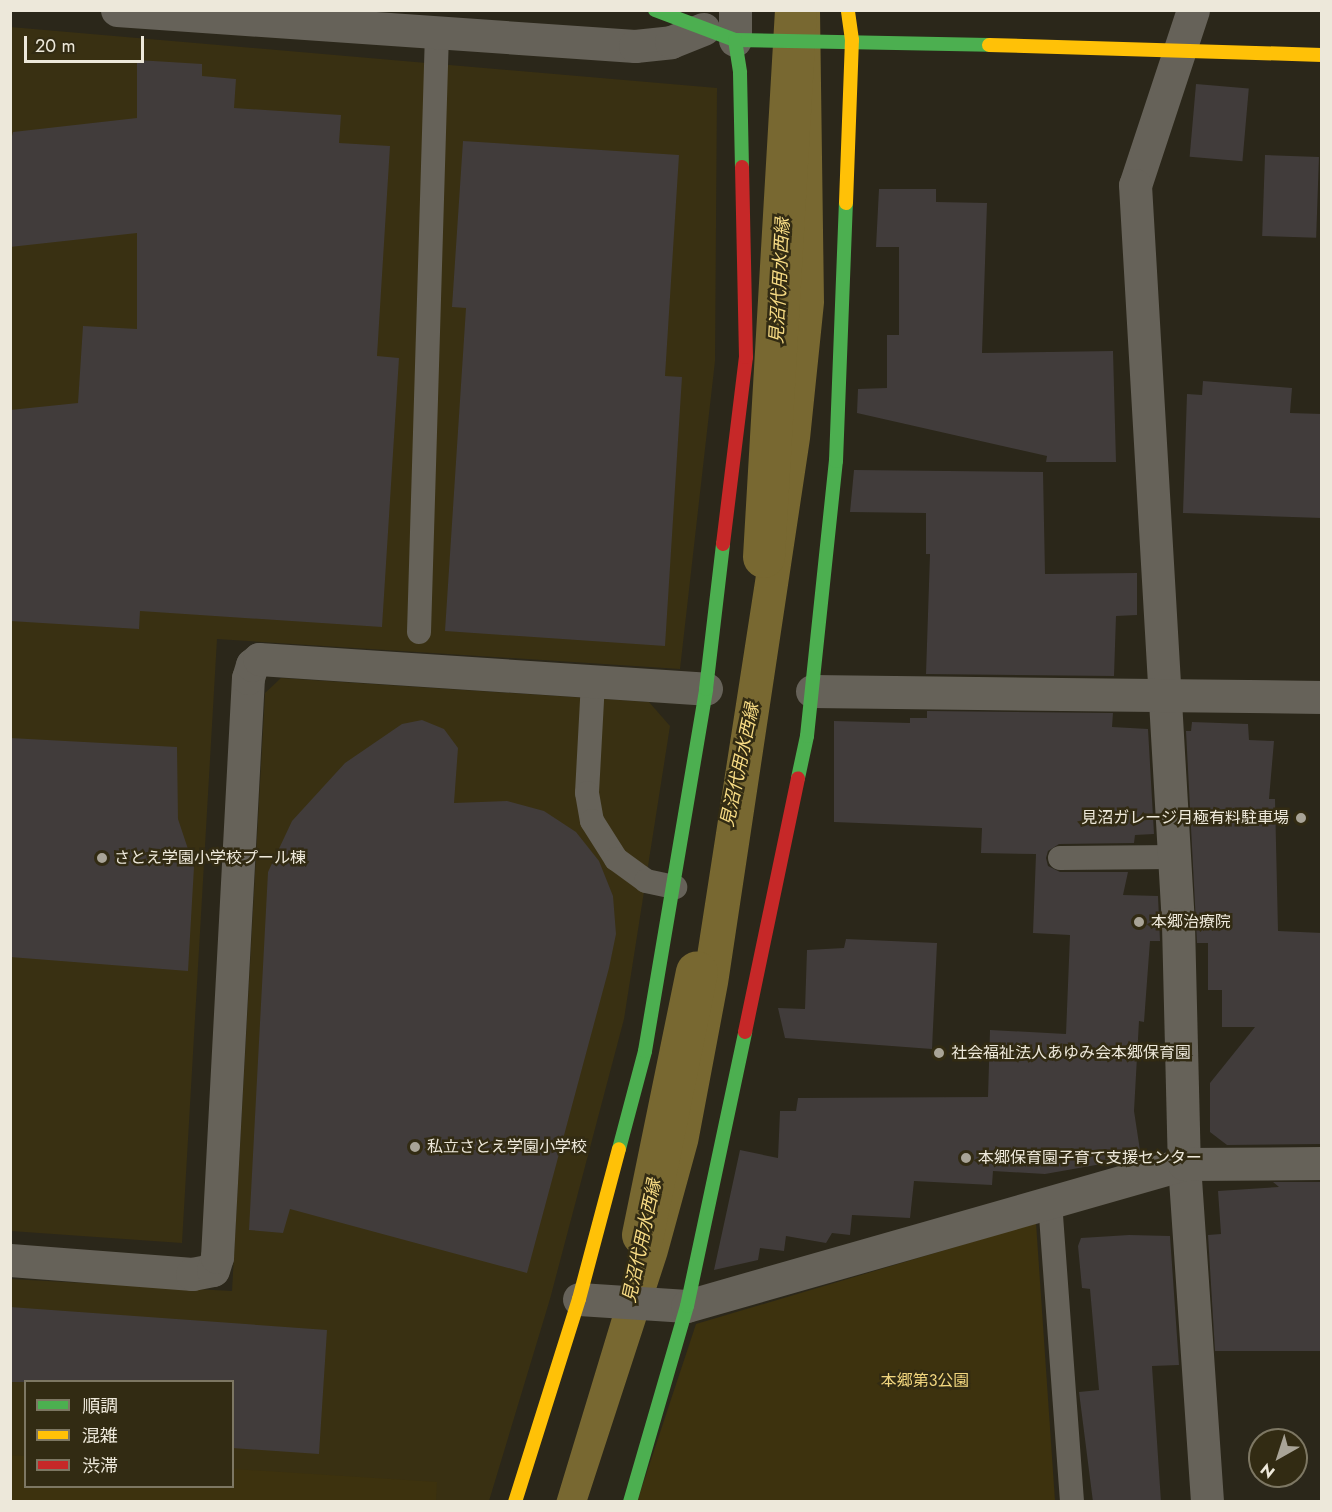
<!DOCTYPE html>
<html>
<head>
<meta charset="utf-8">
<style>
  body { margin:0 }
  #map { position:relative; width:1332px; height:1512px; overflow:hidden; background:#2b271a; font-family:Jost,"Noto Sans JP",sans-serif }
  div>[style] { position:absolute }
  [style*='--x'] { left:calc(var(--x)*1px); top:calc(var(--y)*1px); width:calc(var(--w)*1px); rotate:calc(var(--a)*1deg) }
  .built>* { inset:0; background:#393012 }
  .green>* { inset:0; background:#3d320e }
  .water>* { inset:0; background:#786831 }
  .canal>* { height:42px; margin:-21px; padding:0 21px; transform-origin:21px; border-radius:21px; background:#786831 }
  .building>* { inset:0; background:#413c3b; transform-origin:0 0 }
  .lane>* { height:24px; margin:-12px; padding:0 12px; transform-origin:12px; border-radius:12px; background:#666259 }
  .street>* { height:33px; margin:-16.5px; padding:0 16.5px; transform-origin:16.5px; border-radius:16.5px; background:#666259 }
  .fast>* { height:14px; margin:-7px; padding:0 7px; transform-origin:7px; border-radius:7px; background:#4caf50 }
  .slow>* { height:14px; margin:-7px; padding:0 7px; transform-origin:7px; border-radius:7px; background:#ffc107 }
  .jam>* { height:14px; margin:-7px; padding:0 7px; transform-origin:7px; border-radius:7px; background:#c62828 }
  .dots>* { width:16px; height:16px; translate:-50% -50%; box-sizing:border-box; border:3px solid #322b13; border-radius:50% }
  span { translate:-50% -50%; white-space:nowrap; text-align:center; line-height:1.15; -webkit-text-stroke:5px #322b13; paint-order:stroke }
  .poi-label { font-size:16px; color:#ede8da }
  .right { translate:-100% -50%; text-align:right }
  .left { translate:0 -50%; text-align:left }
  .park-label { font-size:16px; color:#f1d57e }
  .water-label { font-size:18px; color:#f7db84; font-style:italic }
  .frame { position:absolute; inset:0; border:12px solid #ede8da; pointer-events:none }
  .legend { position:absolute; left:24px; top:1380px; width:210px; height:108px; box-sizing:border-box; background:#322b13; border:2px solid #7d7763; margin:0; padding:8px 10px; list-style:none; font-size:18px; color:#ede8da }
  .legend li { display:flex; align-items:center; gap:12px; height:30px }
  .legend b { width:30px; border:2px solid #7d7763 }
  .north { position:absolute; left:1248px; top:1428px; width:60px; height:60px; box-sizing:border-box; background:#322b13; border:2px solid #7d7763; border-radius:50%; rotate:219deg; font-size:16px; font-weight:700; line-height:24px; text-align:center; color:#ede8da }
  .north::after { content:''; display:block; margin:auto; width:21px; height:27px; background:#a9a497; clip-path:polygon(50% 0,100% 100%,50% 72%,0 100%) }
  .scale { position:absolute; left:24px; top:36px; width:120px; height:27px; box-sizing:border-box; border:3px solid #ede8da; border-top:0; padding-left:8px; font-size:18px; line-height:21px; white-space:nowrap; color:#ede8da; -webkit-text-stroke:4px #322b13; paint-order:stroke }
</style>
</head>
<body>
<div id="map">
  <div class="built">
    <i style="clip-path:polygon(10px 27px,717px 88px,715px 361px,680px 669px,217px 639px,182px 1243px,11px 1231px)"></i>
    <i style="clip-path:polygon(evenodd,281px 678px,649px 702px,670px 726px,624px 1019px,550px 1299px,489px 1501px,11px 1501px,10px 1279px,232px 1291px,265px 693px,281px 678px,26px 1382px,232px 1382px,232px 1486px,26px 1486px,26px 1382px)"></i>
  </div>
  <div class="green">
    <i style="clip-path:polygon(1036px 1223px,1055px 1501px,637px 1502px,696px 1324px)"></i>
    <i style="clip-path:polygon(10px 1455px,25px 1456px,26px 1486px,232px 1486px,233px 1469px,437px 1482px,436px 1501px,11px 1501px)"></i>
  </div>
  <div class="water">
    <i style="clip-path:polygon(776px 11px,820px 11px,824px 303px,810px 439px,728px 984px,698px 1143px,667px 1256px,587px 1501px,556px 1502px,671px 1123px,778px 433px,795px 254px,792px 175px,778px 86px)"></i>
  </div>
  <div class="canal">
    <i style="--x:764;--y:557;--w:548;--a:-86.65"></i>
    <i style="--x:643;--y:1235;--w:268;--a:-78.4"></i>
  </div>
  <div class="building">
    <i style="clip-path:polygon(137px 60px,202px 64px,202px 76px,236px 79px,234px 108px,341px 115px,339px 143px,390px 146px,377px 356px,399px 358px,382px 627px,140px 611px,139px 629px,10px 621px,10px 410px,78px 403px,83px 326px,137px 329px,137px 233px,10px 247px,10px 144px,13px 132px,137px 118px)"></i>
    <i style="left:1196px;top:84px;width:53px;height:73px;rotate:5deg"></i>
    <i style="clip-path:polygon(463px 141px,679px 155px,665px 376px,682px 377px,665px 646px,445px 631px,466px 308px,452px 307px)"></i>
    <i style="left:1265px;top:155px;width:54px;height:81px;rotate:2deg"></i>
    <i style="clip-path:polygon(879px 189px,936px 189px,936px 202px,987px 203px,982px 353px,1113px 351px,1116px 462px,1046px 462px,1047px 456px,857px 413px,858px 389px,887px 388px,887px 335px,899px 335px,899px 247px,876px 247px)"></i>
    <i style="clip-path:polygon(1203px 381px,1292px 388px,1290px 413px,1322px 414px,1322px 518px,1183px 513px,1187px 394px,1202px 395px)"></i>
    <i style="clip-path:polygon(854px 470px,1043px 472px,1045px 574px,1137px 573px,1137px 615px,1116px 616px,1114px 676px,926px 674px,930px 554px,926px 554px,926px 513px,850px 512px)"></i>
    <i style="clip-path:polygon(927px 711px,1113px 713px,1112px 727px,1148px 729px,1154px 834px,1135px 835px,1134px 843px,1059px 844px,1048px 851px,1046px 858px,1048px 866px,1060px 872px,1128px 872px,1123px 895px,1158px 896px,1160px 941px,1150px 941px,1144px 1022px,1139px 1021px,1134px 1111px,1141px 1157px,1045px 1174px,993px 1171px,992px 1185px,914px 1181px,910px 1218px,852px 1215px,850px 1235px,832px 1233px,826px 1243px,786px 1236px,784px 1251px,760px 1248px,758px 1260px,714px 1270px,740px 1150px,778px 1158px,780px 1111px,796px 1111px,798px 1098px,988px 1097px,990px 1030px,1066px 1034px,1070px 935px,1033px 933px,1036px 854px,981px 853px,982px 828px,834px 822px,834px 721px,910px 723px,910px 718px,927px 718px)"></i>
    <i style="clip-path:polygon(422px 720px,444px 729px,458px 748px,454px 803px,507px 801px,544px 811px,576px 832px,599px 861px,613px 896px,616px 934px,609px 968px,527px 1273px,290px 1209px,283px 1233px,249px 1230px,268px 872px,292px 821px,345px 763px,402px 724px)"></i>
    <i style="clip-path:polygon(1192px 722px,1248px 724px,1249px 740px,1274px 741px,1269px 799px,1275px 799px,1278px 931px,1322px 933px,1322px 1144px,1227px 1145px,1210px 1132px,1210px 1083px,1255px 1027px,1222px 1027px,1222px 990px,1208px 990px,1208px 943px,1197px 943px,1186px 731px,1191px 731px)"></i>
    <i style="clip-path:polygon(10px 738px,177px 747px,178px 819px,194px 867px,188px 971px,10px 957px)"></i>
    <i style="clip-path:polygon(846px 939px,937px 943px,932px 1049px,785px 1038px,778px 1008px,805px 1009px,807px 950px,844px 948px)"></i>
    <i style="clip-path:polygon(1273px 1182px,1322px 1182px,1322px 1351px,1215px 1351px,1208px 1235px,1221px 1234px,1218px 1191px,1279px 1187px)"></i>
    <i style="clip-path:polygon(1129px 1235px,1170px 1236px,1179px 1365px,1152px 1366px,1161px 1502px,1093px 1502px,1079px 1392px,1099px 1390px,1090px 1289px,1082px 1288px,1078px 1246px,1081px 1238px)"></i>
    <i style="clip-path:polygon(10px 1307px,327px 1330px,319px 1454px,232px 1448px,232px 1382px,10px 1382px)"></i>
  </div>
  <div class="lane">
    <i style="--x:419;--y:632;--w:599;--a:-88.28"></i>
    <i style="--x:593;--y:682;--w:111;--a:93.1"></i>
    <i style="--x:587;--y:793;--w:28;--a:80"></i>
    <i style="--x:592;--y:821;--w:45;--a:57.7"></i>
    <i style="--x:616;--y:859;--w:37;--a:36"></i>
    <i style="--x:646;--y:881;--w:30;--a:12"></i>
    <i style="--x:1060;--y:858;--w:114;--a:-0.5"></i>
    <i style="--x:1050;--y:1202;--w:301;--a:85.8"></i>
  </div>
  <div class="street">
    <i style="--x:117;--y:10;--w:519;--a:3.98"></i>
    <i style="--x:635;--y:46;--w:36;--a:-6"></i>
    <i style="--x:671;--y:42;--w:35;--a:-22"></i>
    <i style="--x:735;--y:10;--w:30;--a:90"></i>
    <i style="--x:1193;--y:10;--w:184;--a:108.3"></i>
    <i style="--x:1135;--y:185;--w:740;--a:86.67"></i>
    <i style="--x:1178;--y:924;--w:240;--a:88.6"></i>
    <i style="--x:1184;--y:1164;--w:339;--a:86.1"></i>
    <i style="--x:812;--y:691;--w:510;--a:0.67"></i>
    <i style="--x:10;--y:1260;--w:183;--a:4.4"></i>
    <i style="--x:192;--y:1274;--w:21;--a:-11"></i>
    <i style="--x:213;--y:1270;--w:14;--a:-73"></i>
    <i style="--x:217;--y:1257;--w:580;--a:-86.94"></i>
    <i style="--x:248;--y:678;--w:14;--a:-73"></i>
    <i style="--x:252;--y:665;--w:9;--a:-41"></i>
    <i style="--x:259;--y:659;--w:448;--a:3.8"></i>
    <i style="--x:579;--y:1299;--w:108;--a:3.7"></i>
    <i style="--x:687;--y:1306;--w:517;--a:-15.95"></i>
    <i style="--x:1184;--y:1164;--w:138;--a:-0.4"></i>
  </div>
  <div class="fast">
    <i style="--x:655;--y:10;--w:85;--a:20.6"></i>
    <i style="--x:735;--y:40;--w:254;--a:1.1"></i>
    <i style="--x:735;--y:40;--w:33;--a:81"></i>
    <i style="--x:740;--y:73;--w:94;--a:88.8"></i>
    <i style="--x:798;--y:778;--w:43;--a:-77.9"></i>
    <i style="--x:807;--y:736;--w:277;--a:-84"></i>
    <i style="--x:836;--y:461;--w:258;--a:-87.8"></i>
    <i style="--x:619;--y:1149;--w:101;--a:-75.1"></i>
    <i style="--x:645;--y:1051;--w:367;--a:-80.4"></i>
    <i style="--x:706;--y:689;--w:146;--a:-83.3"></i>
    <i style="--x:630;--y:1502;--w:204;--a:-73.8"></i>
    <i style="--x:687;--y:1306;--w:280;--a:-78"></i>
  </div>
  <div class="slow">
    <i style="--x:989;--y:45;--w:333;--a:1.7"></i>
    <i style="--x:846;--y:203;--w:163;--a:-87.9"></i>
    <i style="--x:852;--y:40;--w:30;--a:-98"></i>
    <i style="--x:515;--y:1502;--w:213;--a:-72.5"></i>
    <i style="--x:579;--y:1299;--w:155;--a:-75.1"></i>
  </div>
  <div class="jam">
    <i style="--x:723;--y:544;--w:188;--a:-83"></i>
    <i style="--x:746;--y:357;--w:190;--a:-91.2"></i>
    <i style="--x:745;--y:1032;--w:259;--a:-78.2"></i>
  </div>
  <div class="dots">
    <i style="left:1301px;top:818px;background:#a9a497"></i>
    <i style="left:102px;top:858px;background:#a9a497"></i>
    <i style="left:1139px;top:922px;background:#a9a497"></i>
    <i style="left:939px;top:1053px;background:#a9a497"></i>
    <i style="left:415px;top:1147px;background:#a9a497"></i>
    <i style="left:966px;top:1158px;background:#a9a497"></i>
  </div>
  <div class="poi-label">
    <span class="right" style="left:1289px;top:818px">見沼ガレージ月極有料駐車場</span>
    <span class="left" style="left:114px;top:858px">さとえ学園小学校プール棟</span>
    <span class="left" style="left:1151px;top:922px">本郷治療院</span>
    <span class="left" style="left:951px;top:1053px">社会福祉法人あゆみ会本郷保育園</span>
    <span class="left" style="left:427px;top:1147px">私立さとえ学園小学校</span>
    <span class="left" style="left:978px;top:1158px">本郷保育園子育て支援センター</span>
  </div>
  <div class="park-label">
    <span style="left:925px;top:1381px">本郷第3公園</span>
  </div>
  <div class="water-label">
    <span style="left:780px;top:281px;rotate:-87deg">見沼代用水西縁</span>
    <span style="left:740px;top:765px;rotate:-78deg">見沼代用水西縁</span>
    <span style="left:642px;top:1241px;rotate:-78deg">見沼代用水西縁</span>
  </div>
  <div class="frame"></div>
  <ul class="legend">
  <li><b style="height:8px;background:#4caf50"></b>順調</li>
  <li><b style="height:8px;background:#ffc107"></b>混雑</li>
  <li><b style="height:8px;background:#c62828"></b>渋滞</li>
  </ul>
  <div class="north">N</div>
  <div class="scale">20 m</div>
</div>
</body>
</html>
